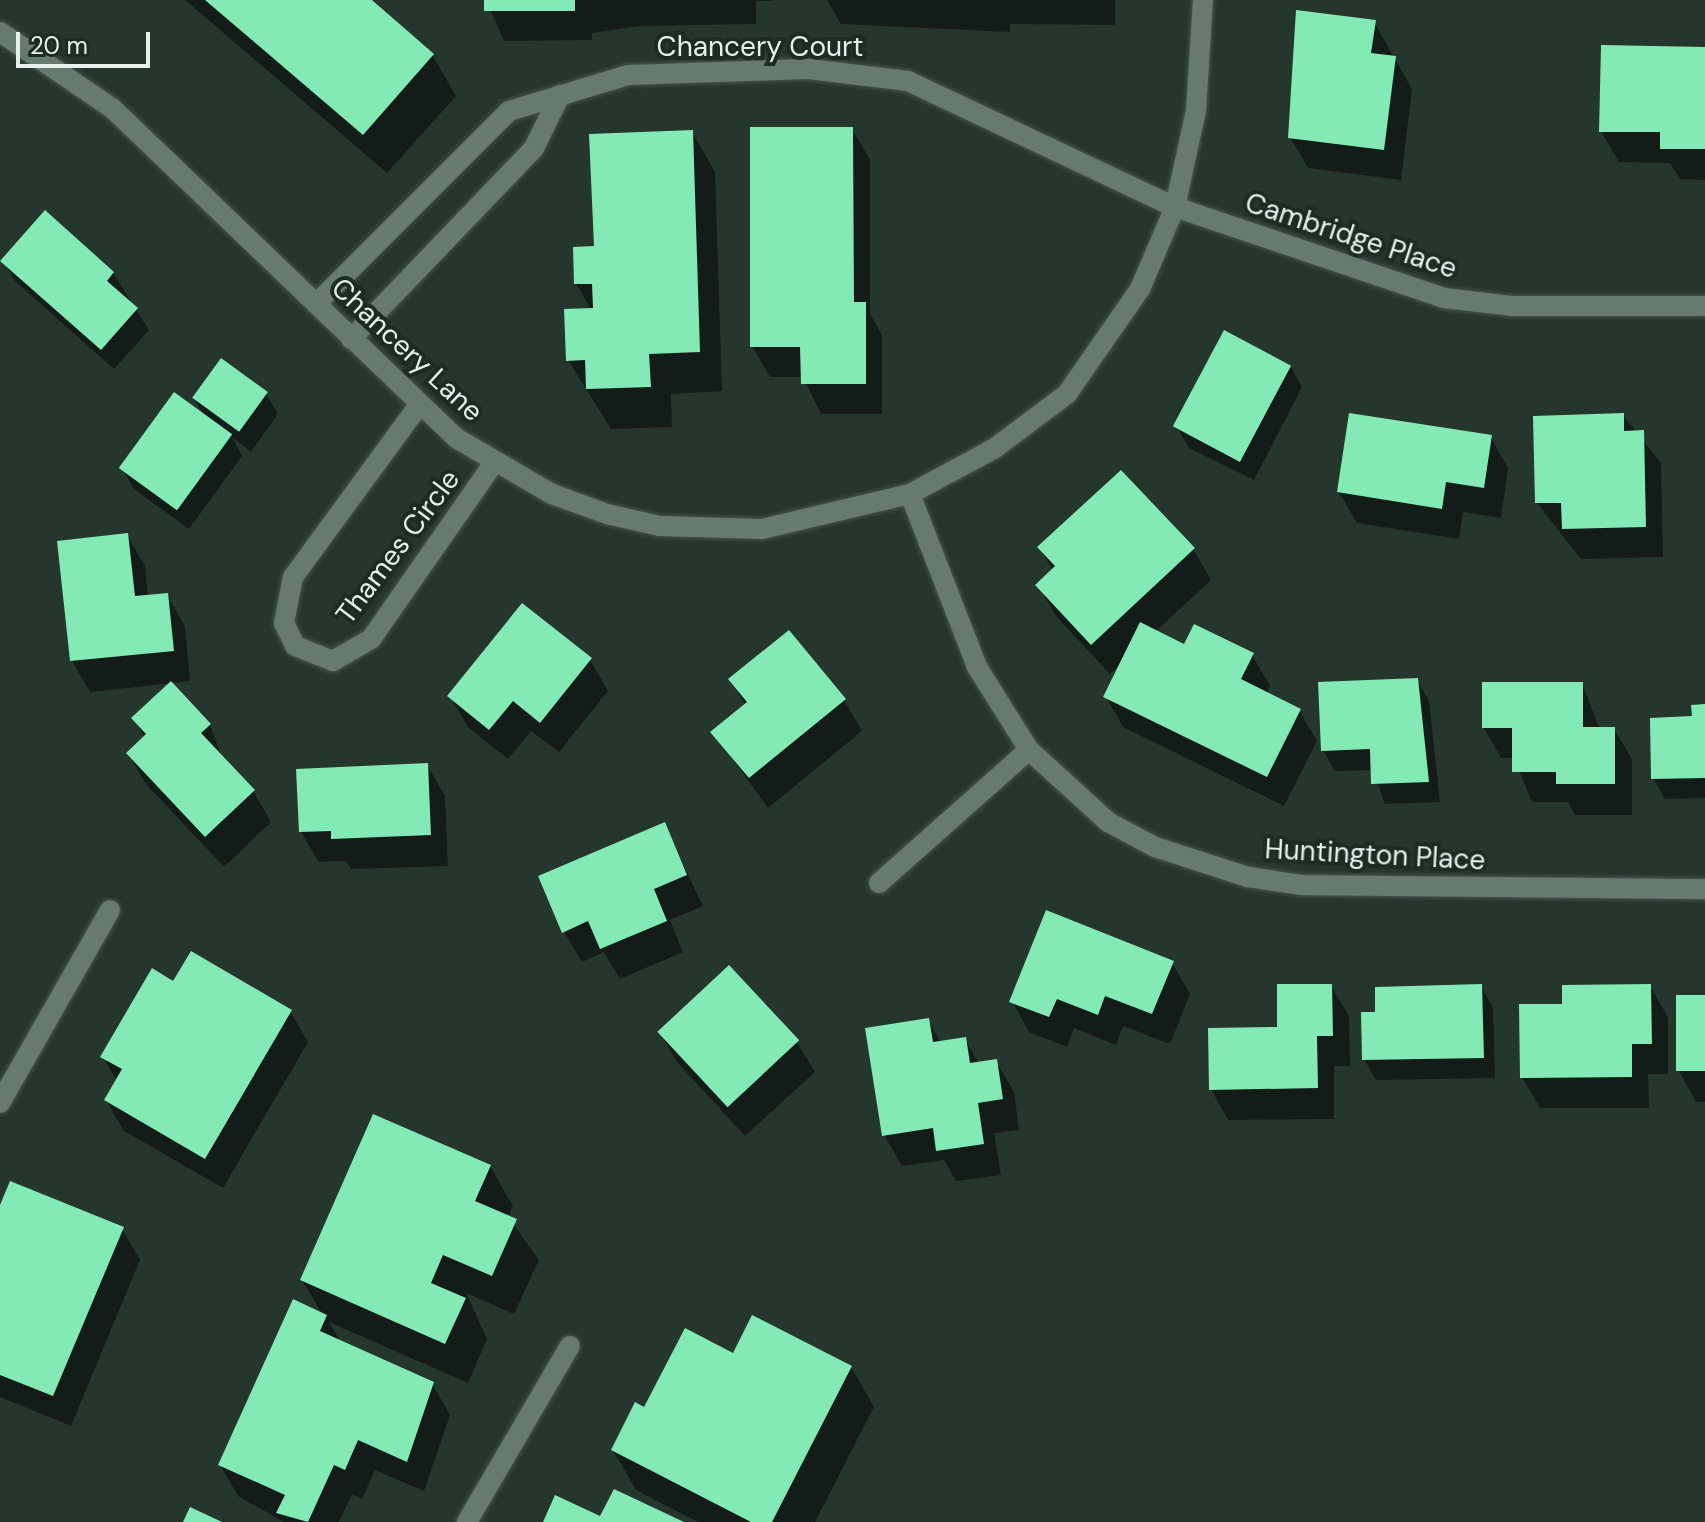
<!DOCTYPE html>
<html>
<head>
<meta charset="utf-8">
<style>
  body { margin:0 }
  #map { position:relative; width:1705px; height:1522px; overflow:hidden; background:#25362d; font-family:"DM Sans",sans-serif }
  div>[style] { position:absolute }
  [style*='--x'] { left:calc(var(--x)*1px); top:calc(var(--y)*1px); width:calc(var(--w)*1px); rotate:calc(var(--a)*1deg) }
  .shadow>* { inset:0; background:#0007 }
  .building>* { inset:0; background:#83eab6; transform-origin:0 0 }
  .roads { filter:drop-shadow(0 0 2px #46544d) drop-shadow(0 0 2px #46544d) }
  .minor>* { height:20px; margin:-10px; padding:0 10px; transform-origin:10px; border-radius:10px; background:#677a6f }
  span { translate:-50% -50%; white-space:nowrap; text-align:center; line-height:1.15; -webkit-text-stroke:8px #1b2c23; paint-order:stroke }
  .street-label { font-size:28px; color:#e7f1eb }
  .scale { position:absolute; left:16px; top:32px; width:134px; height:36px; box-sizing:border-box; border:4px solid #e7f1eb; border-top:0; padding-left:10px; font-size:24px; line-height:28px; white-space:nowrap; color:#e7f1eb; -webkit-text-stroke:6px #1b2c23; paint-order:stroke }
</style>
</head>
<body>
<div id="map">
  <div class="shadow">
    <i style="clip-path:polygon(185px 0,373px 0,433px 56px,456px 96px,387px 173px)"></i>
    <i style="clip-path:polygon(486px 0,772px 0,772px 1px,756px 1px,756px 24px,639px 26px,592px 33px,592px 40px,504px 41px)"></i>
    <i style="clip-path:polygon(827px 0,1115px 0,1115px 25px,1010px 24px,1010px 32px,841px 24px)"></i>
    <i style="clip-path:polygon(1297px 12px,1374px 22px,1412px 89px,1401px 180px,1308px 168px,1290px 137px)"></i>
    <i style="clip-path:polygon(1705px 49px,1705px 180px,1680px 179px,1670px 163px,1619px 162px,1601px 131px)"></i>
    <i style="clip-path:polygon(852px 129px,870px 160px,870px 314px,882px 335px,882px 414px,821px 414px,803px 377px,770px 377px,752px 346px)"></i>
    <i style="clip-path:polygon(692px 132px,715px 172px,722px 391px,671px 394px,672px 427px,611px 429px,568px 360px,592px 311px,576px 284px,596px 248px)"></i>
    <i style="clip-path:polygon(3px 261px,113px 273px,149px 330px,114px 369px,15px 281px)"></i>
    <i style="clip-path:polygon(1290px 366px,1302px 387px,1254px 480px,1189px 448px,1177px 427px)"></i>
    <i style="clip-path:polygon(266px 394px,278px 414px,251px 452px,232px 437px,242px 456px,189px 529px,134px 489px,122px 468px,205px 417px,194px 398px)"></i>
    <i style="clip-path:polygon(1623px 415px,1661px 463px,1663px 557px,1581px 559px,1537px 503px)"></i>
    <i style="clip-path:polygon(1491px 437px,1508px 468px,1501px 518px,1463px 512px,1459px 539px,1357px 523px,1339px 492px)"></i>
    <i style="clip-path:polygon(127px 535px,145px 566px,148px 597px,167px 595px,185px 626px,190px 681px,90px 692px,72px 661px)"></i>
    <i style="clip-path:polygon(1040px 548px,1193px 549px,1211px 580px,1155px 632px,1185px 647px,1252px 655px,1270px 686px,1266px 694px,1299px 710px,1317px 741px,1284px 806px,1123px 727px,1106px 697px,1122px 663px,1110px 674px,1056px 616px,1038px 585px,1053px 571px)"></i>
    <i style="clip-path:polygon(590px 660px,608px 691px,559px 752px,531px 731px,508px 759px,468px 727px,450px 696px)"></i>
    <i style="clip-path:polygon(731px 680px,844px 700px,862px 731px,768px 808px,713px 732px,746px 706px)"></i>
    <i style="clip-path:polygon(1417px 680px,1429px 701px,1440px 802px,1385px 804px,1373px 770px,1335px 771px,1323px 750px)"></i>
    <i style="clip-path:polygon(1582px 684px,1600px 729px,1614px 729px,1632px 759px,1632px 815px,1575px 815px,1568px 802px,1532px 802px,1514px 758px,1501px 758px,1484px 728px)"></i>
    <i style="clip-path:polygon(1705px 706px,1705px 798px,1665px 799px,1653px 778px)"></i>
    <i style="clip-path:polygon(134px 719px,210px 725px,223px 760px,253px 791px,271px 822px,224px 867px,146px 784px,128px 753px,145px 738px)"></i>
    <i style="clip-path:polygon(427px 765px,445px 796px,448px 866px,351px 869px,346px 861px,319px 862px,301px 832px)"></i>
    <i style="clip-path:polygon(664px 825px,703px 906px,670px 920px,683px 952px,620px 979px,604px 952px,582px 962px,564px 932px)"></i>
    <i style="clip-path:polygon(1172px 963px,1190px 994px,1170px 1044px,1123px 1026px,1116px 1045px,1074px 1028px,1067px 1047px,1029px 1032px,1012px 1001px)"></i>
    <i style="clip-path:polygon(174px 983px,290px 1011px,308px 1042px,223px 1188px,124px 1131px,106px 1100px,117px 1081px,103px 1057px)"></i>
    <i style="clip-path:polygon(1331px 986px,1349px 1016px,1350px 1066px,1334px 1066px,1334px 1119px,1228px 1120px,1211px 1089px)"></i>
    <i style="clip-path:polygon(1481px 986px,1493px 1007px,1495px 1078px,1376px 1080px,1364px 1059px)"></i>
    <i style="clip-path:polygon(1650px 986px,1668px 1017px,1668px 1074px,1648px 1074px,1649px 1108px,1540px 1108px,1522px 1077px,1564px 1006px)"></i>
    <i style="clip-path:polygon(1705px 997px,1705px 1102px,1696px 1102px,1679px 1071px)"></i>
    <i style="clip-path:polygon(928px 1020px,941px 1043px,965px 1039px,979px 1064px,996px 1061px,1014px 1092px,1019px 1130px,994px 1133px,1001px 1175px,956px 1181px,944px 1160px,902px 1166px,884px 1135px)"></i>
    <i style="clip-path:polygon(659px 1031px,797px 1042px,815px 1072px,745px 1136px,677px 1062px)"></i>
    <i style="clip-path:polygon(490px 1166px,513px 1206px,508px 1217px,539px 1260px,514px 1314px,466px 1293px,487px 1339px,468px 1383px,329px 1322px,341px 1343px,432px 1384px,450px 1415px,424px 1491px,375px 1470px,362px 1499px,352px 1494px,339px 1522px,284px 1522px,238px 1496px,220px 1465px,322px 1314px,302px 1280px)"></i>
    <i style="clip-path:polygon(0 1210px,122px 1229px,140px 1260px,71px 1426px,0 1397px)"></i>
    <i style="clip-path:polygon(734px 1356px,851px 1367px,874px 1407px,815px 1522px,698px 1522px,636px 1490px,613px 1450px,645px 1410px)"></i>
  </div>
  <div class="building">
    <i style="clip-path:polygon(205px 0,372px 0,434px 54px,363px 135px)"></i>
    <i style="left:484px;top:0;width:91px;height:11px"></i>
    <i style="clip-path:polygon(1296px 10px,1376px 20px,1371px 53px,1396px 56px,1384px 150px,1288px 138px)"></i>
    <i style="clip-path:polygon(1601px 45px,1705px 47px,1705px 149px,1660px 149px,1660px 132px,1599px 132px)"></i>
    <i style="clip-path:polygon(750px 127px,853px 127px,854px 302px,866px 302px,866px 384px,801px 384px,800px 347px,750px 347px)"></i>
    <i style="clip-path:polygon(693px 130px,700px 352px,649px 354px,651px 387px,586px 389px,585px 360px,566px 361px,564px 309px,593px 308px,592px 284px,574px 284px,573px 247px,594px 246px,589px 134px)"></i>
    <i style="clip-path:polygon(45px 210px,114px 272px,107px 281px,138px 308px,101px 350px,0 261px)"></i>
    <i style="left:1224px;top:330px;width:76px;height:109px;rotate:28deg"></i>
    <i style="left:221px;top:358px;width:58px;height:49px;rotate:36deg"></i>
    <i style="left:174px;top:392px;width:72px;height:94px;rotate:36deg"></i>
    <i style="clip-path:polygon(1349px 413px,1492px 435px,1484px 488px,1446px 482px,1442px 509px,1337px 492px)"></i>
    <i style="clip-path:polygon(1624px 413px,1624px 431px,1644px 430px,1646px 527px,1562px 529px,1561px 503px,1535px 503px,1533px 416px)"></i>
    <i style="clip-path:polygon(1121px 470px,1195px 548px,1091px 645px,1035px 585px,1055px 566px,1037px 547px)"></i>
    <i style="clip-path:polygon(128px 533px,135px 596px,168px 593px,174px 651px,70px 661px,57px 541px)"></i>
    <i style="clip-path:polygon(522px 603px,592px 658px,540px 723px,513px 701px,489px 730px,447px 696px)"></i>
    <i style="clip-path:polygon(1140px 622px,1184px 644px,1194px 624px,1254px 653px,1241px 679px,1301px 709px,1267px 777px,1103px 697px)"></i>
    <i style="clip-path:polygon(789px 630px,846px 699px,749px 778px,710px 732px,747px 702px,728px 679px)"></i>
    <i style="clip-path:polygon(1418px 678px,1429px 782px,1371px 784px,1370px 749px,1321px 751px,1318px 682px)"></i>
    <i style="clip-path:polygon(171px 681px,211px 724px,201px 733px,255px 790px,205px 837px,126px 753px,146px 734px,131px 718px)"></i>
    <i style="clip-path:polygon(1482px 682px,1583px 682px,1583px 727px,1615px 727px,1615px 784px,1556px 784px,1556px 772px,1512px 772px,1512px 728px,1482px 728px)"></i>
    <i style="clip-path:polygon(1705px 704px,1705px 778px,1651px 779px,1650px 718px,1692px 716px,1691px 705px)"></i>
    <i style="clip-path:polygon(428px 763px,431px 835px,331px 839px,331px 831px,299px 832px,296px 769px)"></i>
    <i style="clip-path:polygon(665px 822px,687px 875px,654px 889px,667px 921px,600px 949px,588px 921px,562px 933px,538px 876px)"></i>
    <i style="clip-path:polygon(1046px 910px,1174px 961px,1152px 1014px,1105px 996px,1098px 1015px,1057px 999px,1049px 1017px,1009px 1002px)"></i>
    <i style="clip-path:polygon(191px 951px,292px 1010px,205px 1159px,104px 1100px,122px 1069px,100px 1057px,152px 968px,173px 981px)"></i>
    <i style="left:729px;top:965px;width:103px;height:98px;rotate:47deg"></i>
    <i style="clip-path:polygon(1277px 984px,1332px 984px,1333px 1036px,1317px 1036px,1318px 1088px,1209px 1090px,1208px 1028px,1277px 1027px)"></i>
    <i style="clip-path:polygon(1482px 984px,1484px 1058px,1362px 1060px,1361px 1012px,1375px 1012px,1375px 987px)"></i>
    <i style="clip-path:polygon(1651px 984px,1652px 1044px,1632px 1044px,1632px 1077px,1520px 1078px,1519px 1004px,1562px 1004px,1562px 985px)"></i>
    <i style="left:1676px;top:995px;width:29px;height:76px"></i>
    <i style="clip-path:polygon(929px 1018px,933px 1042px,966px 1037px,970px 1063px,997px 1059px,1003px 1099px,978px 1103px,984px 1144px,936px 1151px,933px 1128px,882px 1136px,865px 1028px)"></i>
    <i style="clip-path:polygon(373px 1114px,491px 1165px,475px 1201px,517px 1219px,492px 1276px,443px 1255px,431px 1283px,466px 1298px,445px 1344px,300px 1280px)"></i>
    <i style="clip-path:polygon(10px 1181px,124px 1227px,53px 1396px,0 1375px,0 1205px)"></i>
    <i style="clip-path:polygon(293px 1299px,327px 1315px,320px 1331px,434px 1382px,407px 1462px,358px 1440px,345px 1470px,334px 1465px,308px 1522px,276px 1513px,285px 1495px,218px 1465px)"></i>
    <i style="clip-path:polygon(752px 1315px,852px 1366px,772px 1522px,751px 1522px,611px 1450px,635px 1402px,644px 1407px,685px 1328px,733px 1353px)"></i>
    <i style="clip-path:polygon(614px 1489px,684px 1522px,543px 1522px,555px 1495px,600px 1516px)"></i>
    <i style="clip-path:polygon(190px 1507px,222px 1522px,183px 1522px)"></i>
  </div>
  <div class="roads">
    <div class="minor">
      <i style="--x:0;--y:32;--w:135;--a:34.2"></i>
      <i style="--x:112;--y:108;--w:477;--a:43.8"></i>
      <i style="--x:456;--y:438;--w:111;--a:30.3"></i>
      <i style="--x:552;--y:494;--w:59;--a:20"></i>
      <i style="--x:607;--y:514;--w:54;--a:12.8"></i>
      <i style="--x:660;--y:526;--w:102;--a:1.7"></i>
      <i style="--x:762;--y:529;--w:152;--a:-13.3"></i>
      <i style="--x:910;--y:494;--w:97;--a:-28.4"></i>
      <i style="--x:995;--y:448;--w:90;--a:-36.9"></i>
      <i style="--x:1067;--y:394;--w:128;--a:-55.2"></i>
      <i style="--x:1140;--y:289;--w:89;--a:-66.9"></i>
      <i style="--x:1175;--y:207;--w:98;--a:-77.7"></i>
      <i style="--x:1196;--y:111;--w:111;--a:-86.4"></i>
      <i style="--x:316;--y:304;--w:273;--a:-45"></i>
      <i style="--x:509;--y:111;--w:124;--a:-16.8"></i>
      <i style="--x:628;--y:75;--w:181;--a:-1.9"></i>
      <i style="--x:809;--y:69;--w:100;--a:6.9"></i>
      <i style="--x:908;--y:81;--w:295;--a:25.3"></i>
      <i style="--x:1175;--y:207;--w:284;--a:18.7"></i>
      <i style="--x:1444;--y:298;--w:67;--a:6.8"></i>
      <i style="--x:1511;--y:306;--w:194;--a:0"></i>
      <i style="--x:351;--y:339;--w:265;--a:-46.2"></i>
      <i style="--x:534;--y:148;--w:59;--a:-63.9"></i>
      <i style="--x:419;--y:405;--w:213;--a:126.2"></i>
      <i style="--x:293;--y:577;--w:47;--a:101.1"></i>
      <i style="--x:284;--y:623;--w:25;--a:64"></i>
      <i style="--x:295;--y:646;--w:41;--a:21.5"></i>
      <i style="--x:333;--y:661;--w:44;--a:-30.1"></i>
      <i style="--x:371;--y:639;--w:215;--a:-55.1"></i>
      <i style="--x:910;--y:494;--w:186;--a:68.8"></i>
      <i style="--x:977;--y:667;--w:98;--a:57.9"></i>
      <i style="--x:1029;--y:750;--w:107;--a:42.3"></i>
      <i style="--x:1108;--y:822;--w:53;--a:28"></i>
      <i style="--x:1155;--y:847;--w:98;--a:17.9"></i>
      <i style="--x:1248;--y:877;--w:55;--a:8.4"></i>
      <i style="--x:1302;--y:885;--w:403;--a:0.6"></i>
      <i style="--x:879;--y:883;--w:200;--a:-41.6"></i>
      <i style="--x:0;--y:1103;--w:222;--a:-60.3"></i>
      <i style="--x:467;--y:1522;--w:204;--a:-59.7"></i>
    </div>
  </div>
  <div class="street-label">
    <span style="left:760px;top:47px">Chancery Court</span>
    <span style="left:1351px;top:236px;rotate:18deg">Cambridge Place</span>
    <span style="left:407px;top:350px;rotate:43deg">Chancery Lane</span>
    <span style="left:398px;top:547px;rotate:-53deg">Thames Circle</span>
    <span style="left:1375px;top:855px;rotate:3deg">Huntington Place</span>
  </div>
  <div class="scale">20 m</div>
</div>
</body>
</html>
